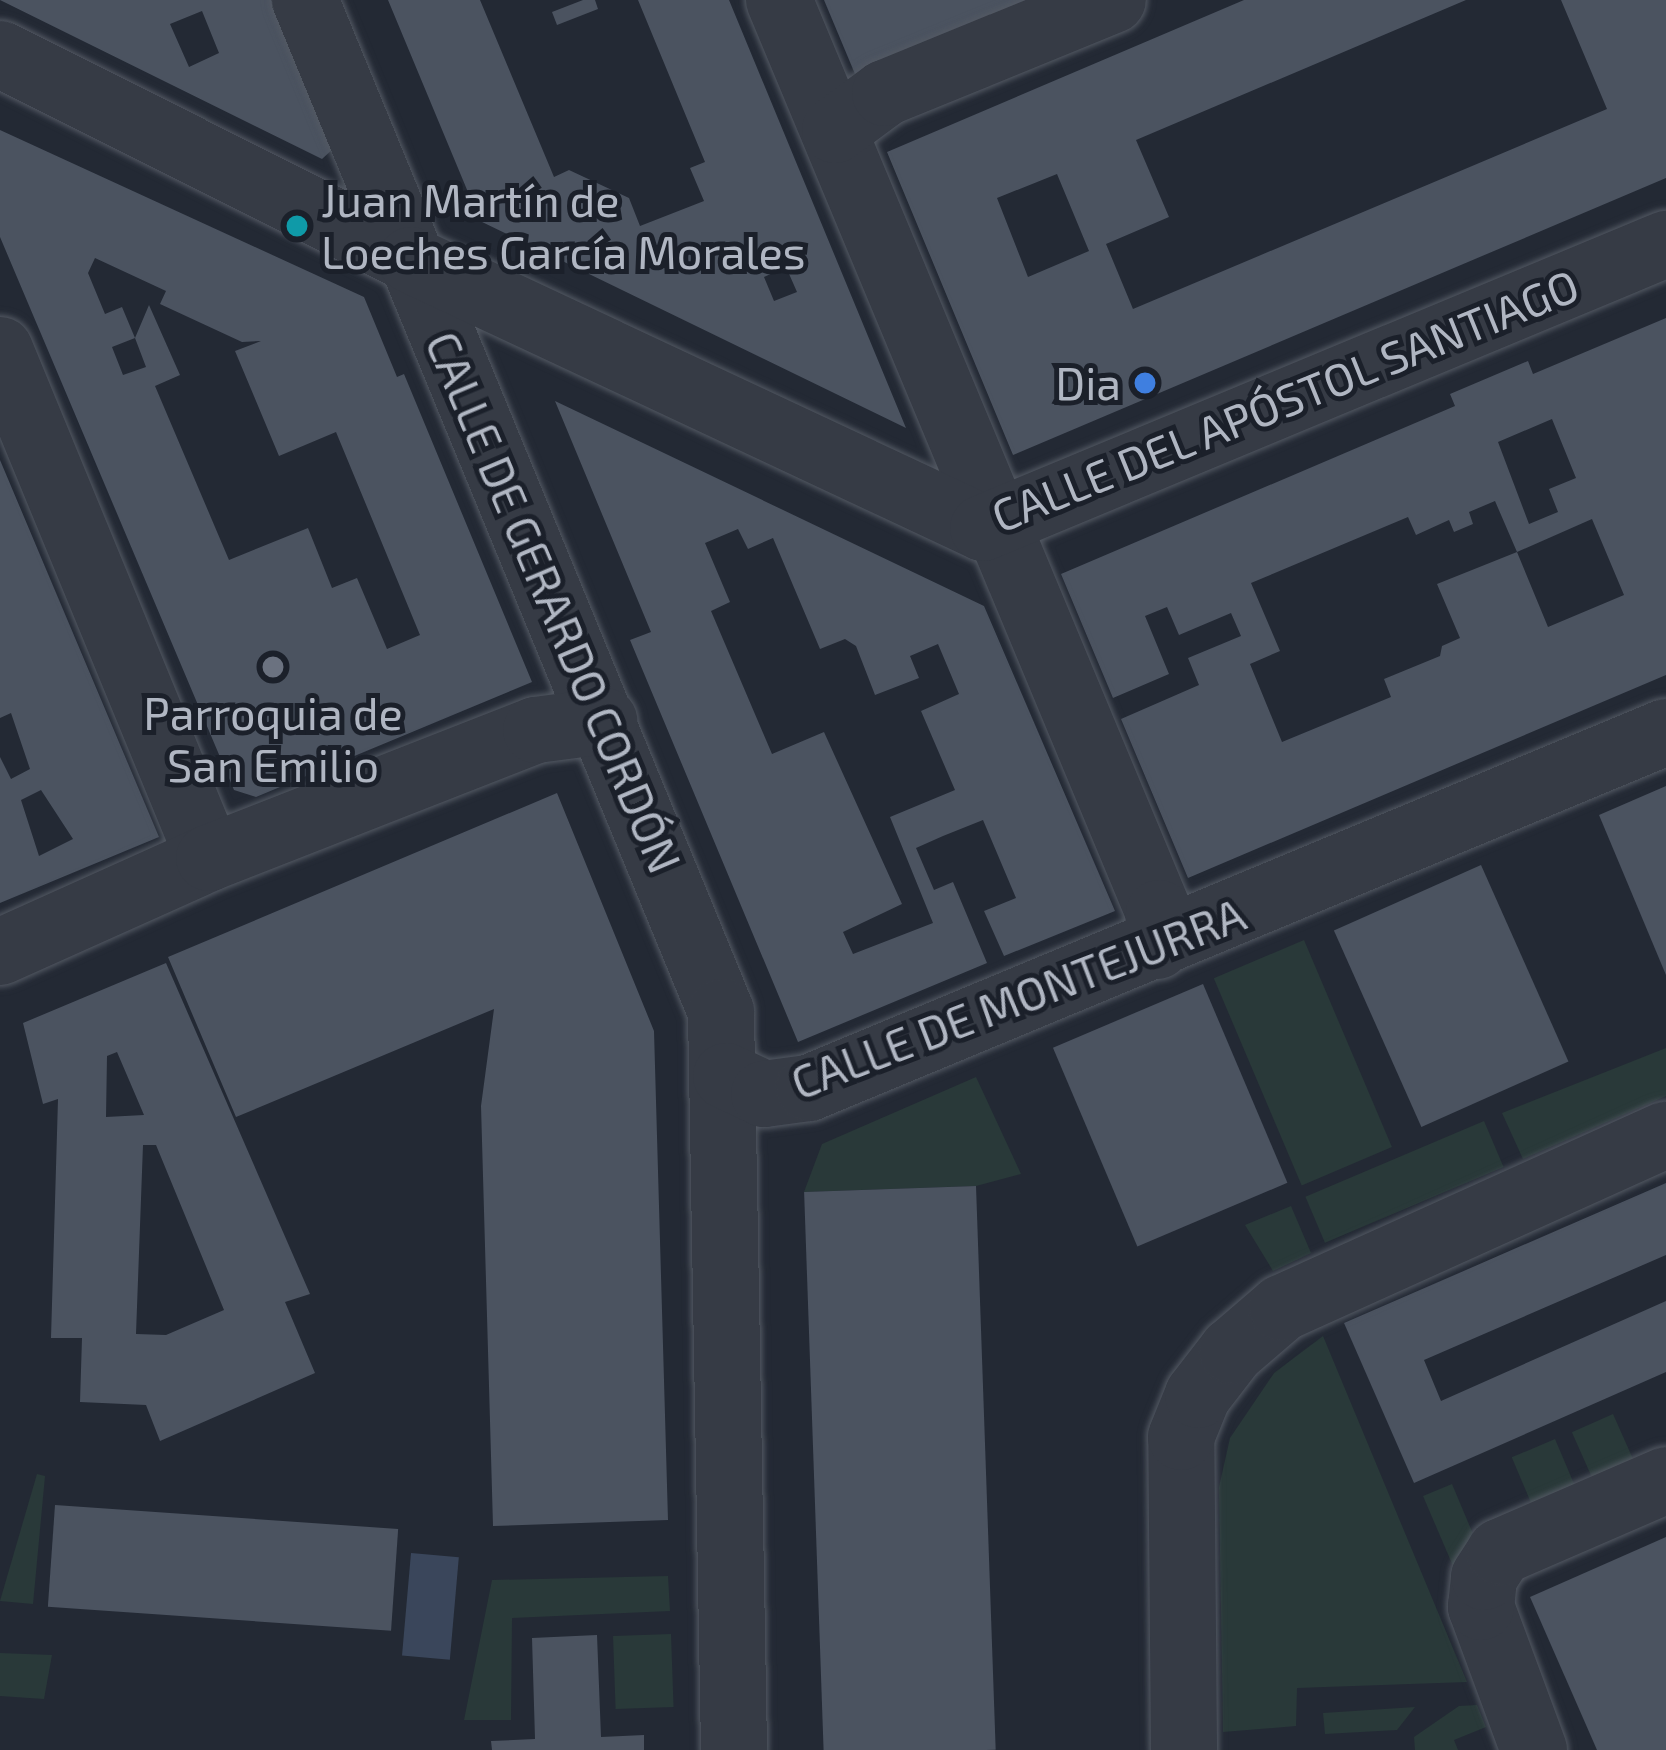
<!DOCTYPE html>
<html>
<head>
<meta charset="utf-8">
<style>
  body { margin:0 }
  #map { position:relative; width:1666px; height:1750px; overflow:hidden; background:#232934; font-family:"Exo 2",sans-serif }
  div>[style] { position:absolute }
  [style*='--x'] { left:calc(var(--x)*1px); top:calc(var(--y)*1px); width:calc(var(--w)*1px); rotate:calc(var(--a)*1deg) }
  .green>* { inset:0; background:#293939; transform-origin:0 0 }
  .water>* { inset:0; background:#3a465b; transform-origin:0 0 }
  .building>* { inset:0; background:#4b5360; transform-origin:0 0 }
  .roads { filter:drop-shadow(0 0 3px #535963) drop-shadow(0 0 3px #535963) }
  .minor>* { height:66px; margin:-33px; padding:0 33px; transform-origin:33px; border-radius:33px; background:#363b45 }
  .dots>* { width:33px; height:33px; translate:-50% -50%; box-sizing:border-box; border:6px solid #1b202a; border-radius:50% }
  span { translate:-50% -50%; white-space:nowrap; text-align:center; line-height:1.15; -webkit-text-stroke:10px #1b202a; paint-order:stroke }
  .poi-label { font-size:45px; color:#b0b6c2 }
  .left { translate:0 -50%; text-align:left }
  .right { translate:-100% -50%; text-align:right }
  .street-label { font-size:45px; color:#b0b6c2 }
</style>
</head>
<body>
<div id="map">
  <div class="green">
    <i style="left:1304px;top:940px;width:225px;height:98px;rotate:67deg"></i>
    <i style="clip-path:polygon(1666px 1048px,1666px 1096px,1523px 1159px,1502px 1113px)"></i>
    <i style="clip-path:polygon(976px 1077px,1021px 1174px,976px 1186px,804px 1192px,822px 1144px)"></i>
    <i style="left:1484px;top:1121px;width:50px;height:194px;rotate:67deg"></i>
    <i style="clip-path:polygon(1291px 1206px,1311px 1253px,1273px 1271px,1245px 1225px)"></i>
    <i style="clip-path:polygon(1323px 1336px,1467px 1682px,1297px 1688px,1296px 1726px,1223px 1732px,1219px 1487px,1230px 1438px,1274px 1373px)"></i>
    <i style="left:1613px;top:1414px;width:56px;height:45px;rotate:66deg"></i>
    <i style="left:1555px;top:1439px;width:56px;height:47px;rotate:67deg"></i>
    <i style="clip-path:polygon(37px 1474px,45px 1476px,33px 1604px,0 1601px)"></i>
    <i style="clip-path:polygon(1452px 1484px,1476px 1541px,1456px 1573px,1423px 1496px)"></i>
    <i style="clip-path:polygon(668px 1576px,670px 1611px,512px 1618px,511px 1720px,464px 1720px,492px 1580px)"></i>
    <i style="left:671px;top:1634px;width:73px;height:58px;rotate:88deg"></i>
    <i style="clip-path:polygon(0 1653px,52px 1655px,44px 1699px,0 1696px)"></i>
    <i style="clip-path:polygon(1477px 1705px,1486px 1727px,1454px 1740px,1458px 1750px,1415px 1750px,1414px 1737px,1459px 1706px)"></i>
    <i style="clip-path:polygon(1415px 1707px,1397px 1730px,1325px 1734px,1323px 1713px)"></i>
  </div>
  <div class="water">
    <i style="left:411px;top:1553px;width:48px;height:103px;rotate:5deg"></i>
  </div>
  <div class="building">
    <i style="clip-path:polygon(evenodd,0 0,271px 0,334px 148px,322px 159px,0 0,202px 11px,219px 53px,189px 67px,170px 24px,202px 11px)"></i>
    <i style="clip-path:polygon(evenodd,388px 0,480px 0,554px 177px,569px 170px,629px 198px,640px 226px,704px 201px,690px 168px,705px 162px,638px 0,729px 0,906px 428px,480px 221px,388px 0,786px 267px,797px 292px,774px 301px,764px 277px,786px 267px)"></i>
    <i style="clip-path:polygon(583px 0,595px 0,598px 9px,557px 25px,552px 12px)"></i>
    <i style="clip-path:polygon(824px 0,1028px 0,855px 74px)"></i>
    <i style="clip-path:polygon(evenodd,1244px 0,1466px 0,1136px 140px,1169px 217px,1106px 244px,1133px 309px,1607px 109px,1561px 0,1666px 0,1666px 178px,1013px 455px,887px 152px,1244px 0,1057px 174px,1089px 251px,1028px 277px,997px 198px,1057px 174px)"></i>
    <i style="clip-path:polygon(evenodd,0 130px,364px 297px,397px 377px,404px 374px,532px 682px,256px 797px,234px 790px,0 237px,0 130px,95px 258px,166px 291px,160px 304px,242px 342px,261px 341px,235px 351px,279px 456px,336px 432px,420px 635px,387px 649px,357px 578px,332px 588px,308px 528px,229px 560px,155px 386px,180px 375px,149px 305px,135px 338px,122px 307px,105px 314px,88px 273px,95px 258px,0 130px,135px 338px,146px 367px,123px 375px,112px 347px,135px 338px)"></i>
    <i style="clip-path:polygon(evenodd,1666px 318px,1666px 675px,1188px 878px,1121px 719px,1199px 685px,1188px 658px,1241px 636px,1231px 613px,1179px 635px,1167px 607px,1145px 616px,1169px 674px,1113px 698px,1061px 574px,1455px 406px,1450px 394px,1528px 361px,1533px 374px,1666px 318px,1552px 419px,1576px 478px,1549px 489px,1558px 512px,1529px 524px,1498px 442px,1552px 419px,1666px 318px,1495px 501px,1517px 552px,1437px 584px,1460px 638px,1442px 646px,1440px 656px,1384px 679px,1391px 697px,1282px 742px,1250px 664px,1280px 651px,1251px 583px,1408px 517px,1416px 535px,1449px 520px,1454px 532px,1473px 524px,1469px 512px,1495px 501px,1666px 318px,1592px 519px,1624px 595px,1548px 627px,1517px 552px,1592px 519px)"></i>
    <i style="clip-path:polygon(evenodd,555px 401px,984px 606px,1115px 911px,1004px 956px,984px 911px,1016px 898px,983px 820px,943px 836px,916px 848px,934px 890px,953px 882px,987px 963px,798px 1042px,630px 640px,651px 632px,555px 401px,738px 529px,748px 549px,773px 538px,820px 649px,845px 639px,856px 646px,875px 695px,919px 678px,910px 656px,938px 644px,959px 694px,921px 711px,955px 790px,890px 817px,933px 923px,853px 954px,843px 932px,902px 904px,824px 732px,772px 754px,711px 611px,730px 602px,705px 543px,738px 529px)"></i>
    <i style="clip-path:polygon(evenodd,0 460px,159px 837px,0 903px,0 757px,11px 779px,30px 769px,11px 713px,0 718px,0 460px,41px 790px,73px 839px,39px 856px,21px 800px,41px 790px)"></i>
    <i style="clip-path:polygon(1666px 786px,1666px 975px,1599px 815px)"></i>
    <i style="clip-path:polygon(557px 793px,654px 1031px,668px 1520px,493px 1526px,481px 1106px,494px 1009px,236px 1117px,168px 957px)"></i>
    <i style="left:1481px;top:865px;width:215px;height:161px;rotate:66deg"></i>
    <i style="clip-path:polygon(evenodd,166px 963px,310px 1294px,285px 1302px,315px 1373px,160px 1441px,146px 1405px,80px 1402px,82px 1338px,51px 1338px,58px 1099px,43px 1104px,23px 1023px,166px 963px,117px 1052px,144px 1115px,106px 1117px,107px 1056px,117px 1052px,166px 963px,143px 1145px,156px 1145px,224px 1310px,166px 1335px,136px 1334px,143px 1145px)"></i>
    <i style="left:1203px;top:984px;width:216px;height:163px;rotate:67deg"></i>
    <i style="clip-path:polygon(1666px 1183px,1666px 1255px,1424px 1360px,1441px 1401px,1666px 1301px,1666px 1372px,1414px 1483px,1344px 1323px)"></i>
    <i style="left:976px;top:1186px;width:564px;height:172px;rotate:88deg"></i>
    <i style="left:55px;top:1505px;width:344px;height:102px;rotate:4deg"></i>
    <i style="clip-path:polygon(1666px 1537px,1666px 1750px,1597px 1750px,1530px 1597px)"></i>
    <i style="clip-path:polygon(597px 1635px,601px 1737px,644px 1735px,644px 1750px,492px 1750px,491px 1741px,535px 1739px,532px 1638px)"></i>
  </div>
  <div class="roads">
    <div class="minor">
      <i style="--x:305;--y:0;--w:1094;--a:67.65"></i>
      <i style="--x:721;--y:1012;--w:738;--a:88.99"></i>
      <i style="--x:779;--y:0;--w:989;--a:67.4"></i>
      <i style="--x:1159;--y:913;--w:33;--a:93"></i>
      <i style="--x:0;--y:54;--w:460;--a:26.6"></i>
      <i style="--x:411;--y:260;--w:632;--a:25.1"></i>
      <i style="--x:983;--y:528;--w:740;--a:-22.58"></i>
      <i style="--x:835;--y:130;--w:62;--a:-36.5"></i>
      <i style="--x:885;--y:93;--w:246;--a:-22.2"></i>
      <i style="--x:0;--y:350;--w:549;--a:67.64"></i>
      <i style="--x:0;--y:952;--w:229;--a:-24.2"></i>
      <i style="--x:209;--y:858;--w:351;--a:-21.4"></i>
      <i style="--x:536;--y:730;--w:69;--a:-7.5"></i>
      <i style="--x:726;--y:1076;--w:42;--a:25.3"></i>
      <i style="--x:764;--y:1094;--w:45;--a:-7.6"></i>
      <i style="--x:809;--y:1088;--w:928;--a:-22.56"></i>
      <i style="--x:1184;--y:1750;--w:313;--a:-90.5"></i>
      <i style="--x:1181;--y:1437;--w:45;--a:-68"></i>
      <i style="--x:1198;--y:1395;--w:56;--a:-52.3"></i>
      <i style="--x:1232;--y:1351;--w:66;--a:-40.7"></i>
      <i style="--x:1282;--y:1308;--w:421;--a:-24.3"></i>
      <i style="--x:1534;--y:1750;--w:153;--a:-110.3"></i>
      <i style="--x:1481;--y:1607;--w:30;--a:-84"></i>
      <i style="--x:1484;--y:1577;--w:30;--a:-57"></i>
      <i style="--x:1500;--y:1552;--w:181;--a:-23.4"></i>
    </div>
  </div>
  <div class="dots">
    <i style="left:297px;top:226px;background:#0f9aa8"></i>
    <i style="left:1145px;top:383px;background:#3f7fe0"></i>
    <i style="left:273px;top:667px;background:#6b7280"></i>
  </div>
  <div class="poi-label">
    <span class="left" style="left:321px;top:226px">Juan Martín de<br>Loeches García Morales</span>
    <span class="right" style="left:1121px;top:383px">Dia</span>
    <span style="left:273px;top:739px">Parroquia de<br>San Emilio</span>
  </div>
  <div class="street-label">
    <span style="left:1285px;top:400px;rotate:-22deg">CALLE DEL APÓSTOL SANTIAGO</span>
    <span style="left:554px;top:602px;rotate:67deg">CALLE DE GERARDO CORDÓN</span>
    <span style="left:1018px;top:998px;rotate:-21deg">CALLE DE MONTEJURRA</span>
  </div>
</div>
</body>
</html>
